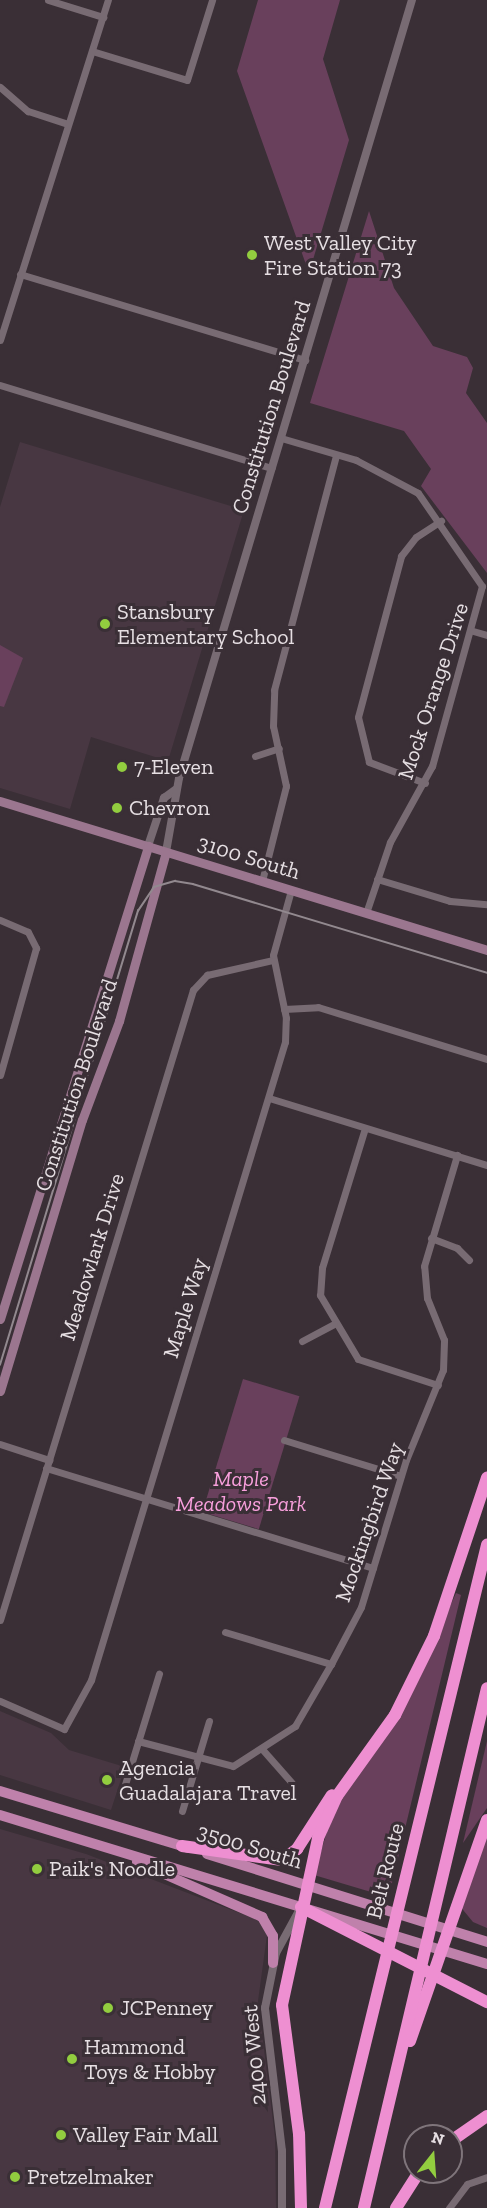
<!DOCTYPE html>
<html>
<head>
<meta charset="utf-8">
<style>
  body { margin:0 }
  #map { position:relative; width:487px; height:2208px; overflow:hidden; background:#3a2f36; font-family:"Zilla Slab",serif }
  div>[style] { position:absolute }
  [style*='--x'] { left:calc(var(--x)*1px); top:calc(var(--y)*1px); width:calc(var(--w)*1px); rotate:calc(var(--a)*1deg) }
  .built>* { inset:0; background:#483742 }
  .green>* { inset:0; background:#69405c; transform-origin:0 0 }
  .minor>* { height:7px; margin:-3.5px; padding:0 3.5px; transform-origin:3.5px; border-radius:3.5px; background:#786b73 }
  .tertiary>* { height:8px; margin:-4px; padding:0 4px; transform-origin:4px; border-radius:4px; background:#786b73 }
  .secondary>* { height:9px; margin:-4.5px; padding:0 4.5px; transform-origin:4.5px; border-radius:4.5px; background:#9b768f }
  .primary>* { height:10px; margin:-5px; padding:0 5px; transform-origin:5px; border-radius:5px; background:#bf81ab }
  .motorway>* { height:12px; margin:-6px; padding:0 6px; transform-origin:6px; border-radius:6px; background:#ee8fd1 }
  .tram>* { height:1.5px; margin:-0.75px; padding:0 0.75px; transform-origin:0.75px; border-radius:0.75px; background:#92898f }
  .dots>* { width:16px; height:16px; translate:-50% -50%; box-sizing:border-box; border:3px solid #3a2f36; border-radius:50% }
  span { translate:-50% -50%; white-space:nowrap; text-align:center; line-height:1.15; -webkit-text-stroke:6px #3a2f36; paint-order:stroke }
  .poi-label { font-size:22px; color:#e6dfe3 }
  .left { translate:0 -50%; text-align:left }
  .street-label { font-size:22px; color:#e6dfe3 }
  .park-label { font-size:22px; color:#f89fdc; font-style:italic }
  .north { position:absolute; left:403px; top:2124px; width:60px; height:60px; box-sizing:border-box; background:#3a2f36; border:2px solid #7f757b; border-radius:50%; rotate:17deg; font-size:16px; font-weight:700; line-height:24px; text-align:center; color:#e6dfe3 }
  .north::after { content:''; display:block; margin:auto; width:21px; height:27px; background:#92cd3f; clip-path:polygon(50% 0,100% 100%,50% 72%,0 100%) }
</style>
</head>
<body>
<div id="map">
  <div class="built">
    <i style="clip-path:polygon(20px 442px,244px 510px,168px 761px,91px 737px,70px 809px,0 788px,0 507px)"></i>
    <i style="clip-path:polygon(0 1711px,51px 1733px,69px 1750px,125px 1767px,111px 1810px,0 1775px)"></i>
    <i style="clip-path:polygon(0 1829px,86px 1854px,258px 1920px,267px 1935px,258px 2001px,275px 2137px,276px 2208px,0 2208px)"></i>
  </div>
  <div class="green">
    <i style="clip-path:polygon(258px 0,340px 0,323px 59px,349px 140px,309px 273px,237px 71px)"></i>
    <i style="clip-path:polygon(369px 211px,394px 288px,433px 346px,467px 357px,473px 368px,466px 393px,487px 423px,487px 573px,421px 486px,431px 469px,404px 431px,310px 403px)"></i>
    <i style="clip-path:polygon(0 645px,23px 658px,4px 707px,0 706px)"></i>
    <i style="left:243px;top:1379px;width:59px;height:139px;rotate:17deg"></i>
    <i style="clip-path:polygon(456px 1593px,461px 1595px,392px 1883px,371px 1892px,314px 1875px,334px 1808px,410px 1696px)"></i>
    <i style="clip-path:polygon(487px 1741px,487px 1808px,463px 1843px)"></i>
    <i style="clip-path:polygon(487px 1829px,487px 1928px,473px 1922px,459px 1905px)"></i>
  </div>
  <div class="minor">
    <i style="--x:48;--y:0;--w:58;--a:17.2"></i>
    <i style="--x:92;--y:51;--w:99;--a:17"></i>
    <i style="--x:187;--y:80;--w:84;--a:-72.6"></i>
    <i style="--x:0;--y:87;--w:37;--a:41"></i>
    <i style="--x:28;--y:111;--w:40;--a:18"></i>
    <i style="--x:20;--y:274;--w:298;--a:16.8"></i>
    <i style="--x:0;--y:340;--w:357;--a:-72.4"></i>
    <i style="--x:0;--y:385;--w:284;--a:17"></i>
    <i style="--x:281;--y:438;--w:78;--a:16.3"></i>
    <i style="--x:356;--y:460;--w:70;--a:28"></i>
    <i style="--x:418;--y:493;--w:113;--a:55.5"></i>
    <i style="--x:482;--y:586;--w:187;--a:105.5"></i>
    <i style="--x:432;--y:766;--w:87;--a:118.9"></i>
    <i style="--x:390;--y:842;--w:75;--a:108.7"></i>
    <i style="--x:473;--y:631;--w:15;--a:16"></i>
    <i style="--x:255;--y:756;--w:25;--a:-18"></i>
    <i style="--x:425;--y:783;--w:60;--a:-159.4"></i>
    <i style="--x:369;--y:762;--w:46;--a:-103.7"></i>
    <i style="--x:358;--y:717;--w:167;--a:-75"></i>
    <i style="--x:401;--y:556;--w:24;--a:-52"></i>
    <i style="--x:416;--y:537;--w:30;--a:-33"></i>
    <i style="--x:377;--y:879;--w:76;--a:16.8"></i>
    <i style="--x:450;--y:901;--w:37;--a:5"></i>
    <i style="--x:262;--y:881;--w:98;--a:-75.8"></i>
    <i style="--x:286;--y:786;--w:61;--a:-102.2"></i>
    <i style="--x:273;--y:726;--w:36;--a:-88"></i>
    <i style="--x:274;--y:690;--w:243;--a:-75.2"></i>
    <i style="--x:0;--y:920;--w:30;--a:23"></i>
    <i style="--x:28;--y:932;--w:18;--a:63"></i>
    <i style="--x:36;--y:948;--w:132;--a:105.8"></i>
    <i style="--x:284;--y:1009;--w:34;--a:-3"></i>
    <i style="--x:318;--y:1007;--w:177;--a:17.1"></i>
    <i style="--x:269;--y:1098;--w:228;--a:17.1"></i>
    <i style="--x:365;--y:1128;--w:146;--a:107.1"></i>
    <i style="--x:322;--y:1268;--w:27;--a:94"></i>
    <i style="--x:320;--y:1295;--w:74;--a:59.3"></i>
    <i style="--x:358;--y:1359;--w:84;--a:18"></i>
    <i style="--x:431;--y:1238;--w:28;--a:21"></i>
    <i style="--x:457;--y:1248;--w:17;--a:45"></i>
    <i style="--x:302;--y:1341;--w:36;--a:-28"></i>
    <i style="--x:284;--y:1440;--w:122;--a:17.1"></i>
    <i style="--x:0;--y:1444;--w:52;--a:18.1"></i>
    <i style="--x:46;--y:1468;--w:342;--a:17"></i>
    <i style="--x:0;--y:1620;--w:659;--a:-72.97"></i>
    <i style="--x:193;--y:990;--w:21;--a:-47"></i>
    <i style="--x:207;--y:975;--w:68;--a:-12.8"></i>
    <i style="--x:225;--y:1632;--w:111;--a:16.8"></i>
    <i style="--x:0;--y:1701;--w:70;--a:23.6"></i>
    <i style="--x:64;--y:1729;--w:56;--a:-61.1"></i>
    <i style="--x:91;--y:1680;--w:667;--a:-73.09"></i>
    <i style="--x:285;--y:1042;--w:24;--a:-88"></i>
    <i style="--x:286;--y:1018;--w:64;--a:-101.7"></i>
    <i style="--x:273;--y:955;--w:67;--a:-74.5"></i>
    <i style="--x:138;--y:1741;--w:98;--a:14.7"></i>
    <i style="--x:233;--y:1766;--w:74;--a:-32.8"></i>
    <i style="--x:295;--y:1726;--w:72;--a:-59.9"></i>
    <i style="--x:331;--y:1664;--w:64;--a:-62.2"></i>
    <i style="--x:361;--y:1607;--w:154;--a:-73"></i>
    <i style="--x:406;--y:1460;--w:97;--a:-67.7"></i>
    <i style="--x:443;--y:1370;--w:30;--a:-88"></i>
    <i style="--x:444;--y:1340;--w:45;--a:-112"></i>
    <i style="--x:427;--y:1298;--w:32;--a:-95"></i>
    <i style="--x:424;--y:1266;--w:116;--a:-73.4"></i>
    <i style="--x:262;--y:1749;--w:45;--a:48.6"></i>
    <i style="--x:122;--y:1794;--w:126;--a:-72.9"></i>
    <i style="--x:182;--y:1811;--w:94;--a:-73.3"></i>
    <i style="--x:449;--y:2208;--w:30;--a:-53"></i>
    <i style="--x:467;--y:2184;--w:21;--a:-19"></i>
  </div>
  <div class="tertiary">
    <i style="--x:148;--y:846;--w:51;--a:-71.6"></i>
    <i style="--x:164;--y:798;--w:14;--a:-36"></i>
    <i style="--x:166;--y:852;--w:75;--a:-80"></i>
    <i style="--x:179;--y:778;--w:812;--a:-73.33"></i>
    <i style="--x:282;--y:2208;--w:57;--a:-90"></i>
    <i style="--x:282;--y:2151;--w:144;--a:-96.8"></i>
    <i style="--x:265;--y:2008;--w:56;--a:-78.7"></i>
    <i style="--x:276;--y:1953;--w:52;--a:-61.5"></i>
  </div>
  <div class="secondary">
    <i style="--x:0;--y:801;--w:509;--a:17.01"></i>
    <i style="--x:0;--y:1319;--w:496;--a:-72.6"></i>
    <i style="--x:0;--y:1391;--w:283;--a:-73.2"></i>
    <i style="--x:82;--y:1120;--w:106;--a:-69.5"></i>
    <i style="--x:119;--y:1021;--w:175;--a:-74.5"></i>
  </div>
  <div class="primary">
    <i style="--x:0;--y:1791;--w:197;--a:16.8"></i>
    <i style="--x:0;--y:1815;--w:509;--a:17.01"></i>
    <i style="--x:207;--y:1854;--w:294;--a:17.4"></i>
    <i style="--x:137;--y:1862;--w:137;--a:23.7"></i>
    <i style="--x:262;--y:1917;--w:22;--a:60"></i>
    <i style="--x:273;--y:1936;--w:27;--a:90"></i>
  </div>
  <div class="motorway">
    <i style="--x:182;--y:1846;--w:101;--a:8"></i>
    <i style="--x:282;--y:1860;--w:19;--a:-36"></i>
    <i style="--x:297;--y:1849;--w:64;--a:-57.1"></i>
    <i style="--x:301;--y:1907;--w:209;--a:27.1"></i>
    <i style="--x:410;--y:2041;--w:234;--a:-70.8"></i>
    <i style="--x:451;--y:2141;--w:44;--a:-34.8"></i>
    <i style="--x:301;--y:2208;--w:74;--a:-91.5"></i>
    <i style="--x:299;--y:2134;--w:130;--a:-97.5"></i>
    <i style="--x:282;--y:2005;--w:171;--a:-77.8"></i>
    <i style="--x:318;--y:1838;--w:46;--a:-65.7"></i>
    <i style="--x:337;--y:1796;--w:100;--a:-54.4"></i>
    <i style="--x:395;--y:1715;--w:88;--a:-63.7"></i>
    <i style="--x:434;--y:1636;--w:167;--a:-71.5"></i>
    <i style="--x:325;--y:2208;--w:683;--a:-76.27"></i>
    <i style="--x:364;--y:2208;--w:534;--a:-76.69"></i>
    <i style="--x:396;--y:2208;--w:43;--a:-57.4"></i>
  </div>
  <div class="tram">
    <i style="--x:0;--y:1365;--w:475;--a:-73.1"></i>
    <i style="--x:138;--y:911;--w:29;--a:-56"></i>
    <i style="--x:154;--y:887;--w:22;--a:-16"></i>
    <i style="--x:175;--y:881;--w:18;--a:9"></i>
    <i style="--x:193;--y:884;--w:307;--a:16.8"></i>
  </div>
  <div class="dots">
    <i style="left:252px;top:255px;background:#92cd3f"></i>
    <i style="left:105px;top:624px;background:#92cd3f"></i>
    <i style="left:122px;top:767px;background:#92cd3f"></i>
    <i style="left:117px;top:808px;background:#92cd3f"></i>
    <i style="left:107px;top:1780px;background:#92cd3f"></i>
    <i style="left:37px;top:1869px;background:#92cd3f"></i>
    <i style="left:108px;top:2008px;background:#92cd3f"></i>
    <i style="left:72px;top:2059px;background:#92cd3f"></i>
    <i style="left:61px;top:2135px;background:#92cd3f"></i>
    <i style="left:15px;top:2177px;background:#92cd3f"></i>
  </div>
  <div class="poi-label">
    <span class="left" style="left:264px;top:255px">West Valley City<br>Fire Station 73</span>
    <span class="left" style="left:117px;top:624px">Stansbury<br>Elementary School</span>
    <span class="left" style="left:134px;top:767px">7-Eleven</span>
    <span class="left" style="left:129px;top:808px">Chevron</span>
    <span class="left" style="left:119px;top:1780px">Agencia<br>Guadalajara Travel</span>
    <span class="left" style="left:49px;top:1869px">Paik's Noodle</span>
    <span class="left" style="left:120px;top:2008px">JCPenney</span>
    <span class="left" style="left:84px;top:2059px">Hammond<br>Toys &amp; Hobby</span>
    <span class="left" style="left:73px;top:2135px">Valley Fair Mall</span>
    <span class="left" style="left:27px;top:2177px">Pretzelmaker</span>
  </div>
  <div class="street-label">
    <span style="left:271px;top:407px;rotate:-73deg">Constitution Boulevard</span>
    <span style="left:433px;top:691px;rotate:-72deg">Mock Orange Drive</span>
    <span style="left:249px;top:857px;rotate:17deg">3100 South</span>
    <span style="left:76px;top:1085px;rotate:-72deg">Constitution Boulevard</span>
    <span style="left:92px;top:1257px;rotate:-73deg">Meadowlark Drive</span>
    <span style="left:185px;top:1308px;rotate:-73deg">Maple Way</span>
    <span style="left:369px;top:1522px;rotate:-71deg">Mockingbird Way</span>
    <span style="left:250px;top:1846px;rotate:17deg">3500 South</span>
    <span style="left:385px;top:1871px;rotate:-76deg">Belt Route</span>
    <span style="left:254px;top:2055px;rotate:-95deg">2400 West</span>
  </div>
  <div class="park-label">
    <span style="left:241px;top:1491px">Maple<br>Meadows Park</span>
  </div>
  <div class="north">N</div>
</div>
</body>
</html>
